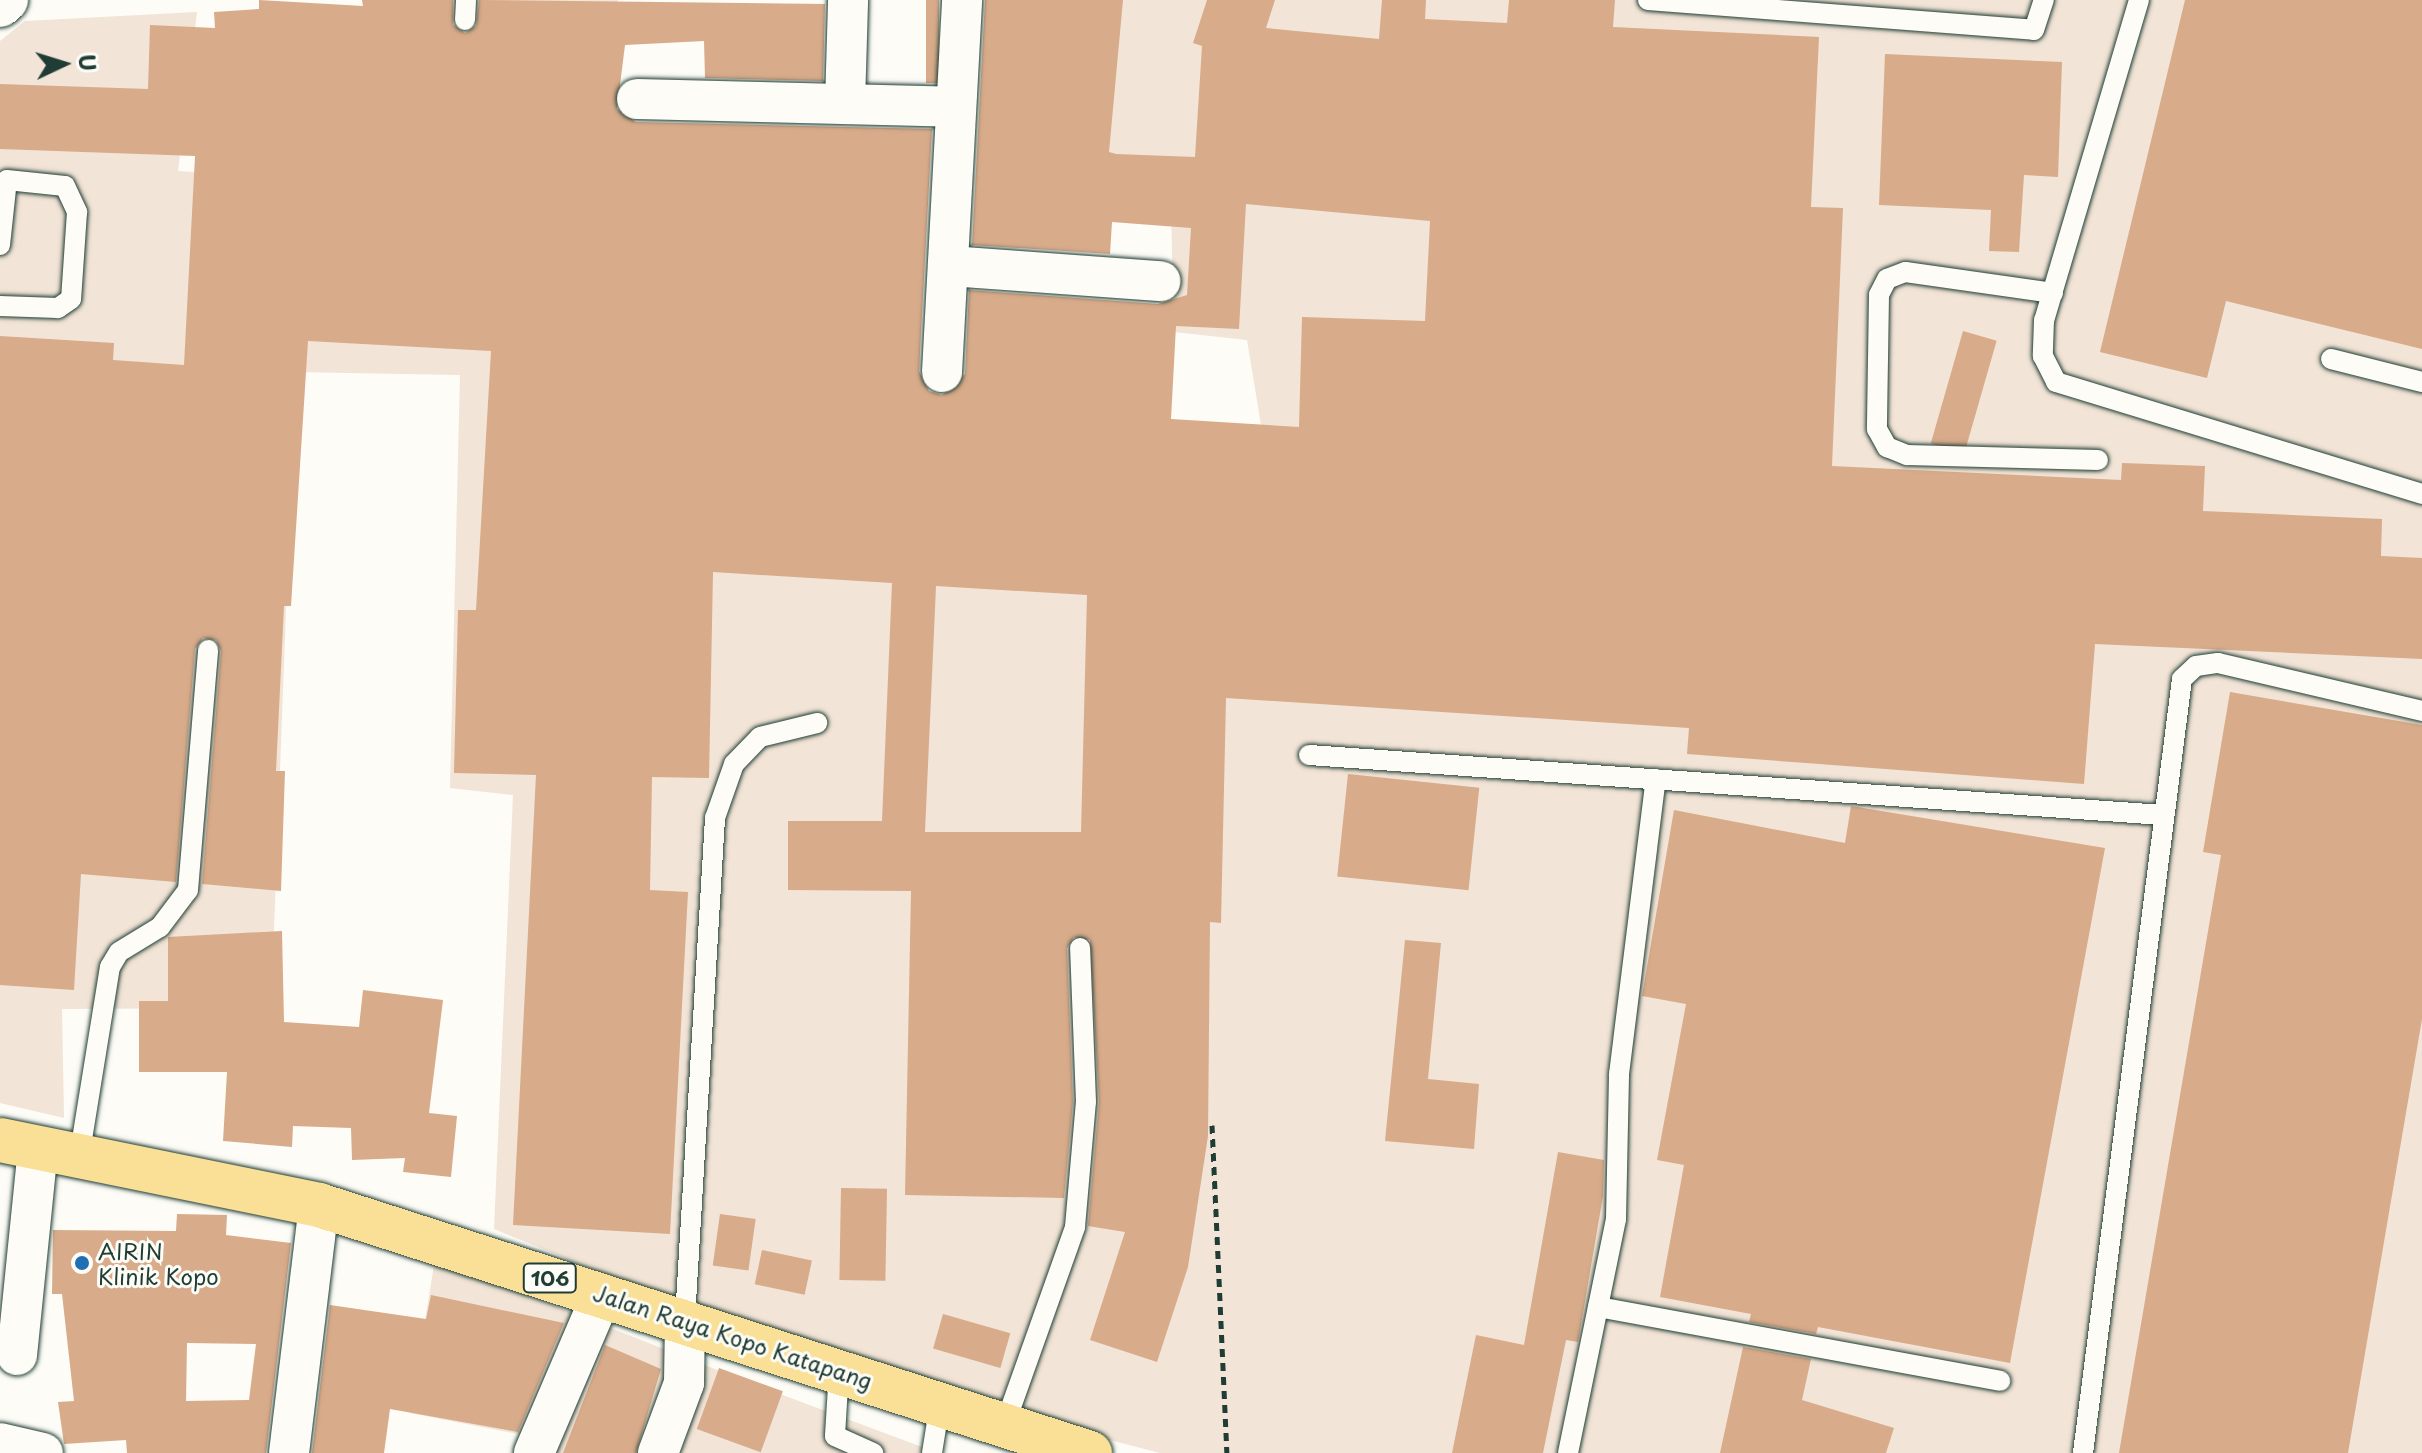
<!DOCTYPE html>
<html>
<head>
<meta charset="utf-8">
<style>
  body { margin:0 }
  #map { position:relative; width:2422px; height:1453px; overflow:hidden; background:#fdfcf7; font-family:"Playpen Sans",sans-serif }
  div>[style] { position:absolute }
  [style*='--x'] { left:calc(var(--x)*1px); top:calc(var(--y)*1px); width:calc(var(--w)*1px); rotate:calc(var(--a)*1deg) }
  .built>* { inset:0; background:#f2e4d6 }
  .building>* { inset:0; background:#d8ab8a; transform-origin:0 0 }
  .path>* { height:5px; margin-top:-2.5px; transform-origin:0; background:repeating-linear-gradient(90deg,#1f3d34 0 8px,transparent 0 14px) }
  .roads { filter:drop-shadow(0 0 2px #1f3d34) drop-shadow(0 0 2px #1f3d34) }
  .service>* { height:20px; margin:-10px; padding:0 10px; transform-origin:10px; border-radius:10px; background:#fdfcf7 }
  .minor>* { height:40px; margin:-20px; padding:0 20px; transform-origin:20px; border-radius:20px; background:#fdfcf7 }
  .tertiary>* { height:44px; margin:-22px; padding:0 22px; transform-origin:22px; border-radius:22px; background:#fdfcf7 }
  .primary>* { height:44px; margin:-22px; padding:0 22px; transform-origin:22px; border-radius:22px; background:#f9e096 }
  .dots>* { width:22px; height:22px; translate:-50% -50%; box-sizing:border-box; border:4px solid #fdfcf7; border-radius:50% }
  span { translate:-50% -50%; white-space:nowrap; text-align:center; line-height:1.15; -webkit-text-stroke:6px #fdfcf7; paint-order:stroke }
  .shield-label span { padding:2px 6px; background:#fdfcf7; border:2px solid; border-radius:6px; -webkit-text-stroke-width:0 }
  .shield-label { font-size:20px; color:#1f3d34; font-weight:700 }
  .poi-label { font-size:22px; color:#1f3d34 }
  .left { translate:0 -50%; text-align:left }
  .street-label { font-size:22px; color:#1f3d34 }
  .north { position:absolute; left:24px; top:24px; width:80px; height:80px; -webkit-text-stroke:6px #fdfcf7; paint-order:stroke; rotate:86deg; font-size:22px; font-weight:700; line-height:32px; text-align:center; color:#1f3d34 }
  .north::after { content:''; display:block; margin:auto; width:28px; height:36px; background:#1f3d34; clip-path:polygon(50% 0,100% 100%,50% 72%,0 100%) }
</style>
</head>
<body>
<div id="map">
  <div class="built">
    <i style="clip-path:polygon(389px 0,618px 0,599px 188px,919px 218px,920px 391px,1263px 437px,1247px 340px,1174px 332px,1170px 166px,1049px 152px,1062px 0,2422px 0,2422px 1453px,1160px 1453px,839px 1370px,494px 1229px,513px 795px,450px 788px,460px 375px,295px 372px,271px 1008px,62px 1009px,64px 1118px,0 1103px,0 41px,25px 21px,197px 12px,178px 171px,374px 182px)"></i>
    <i style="clip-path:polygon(435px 1259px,753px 1384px,938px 1453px,523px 1453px,528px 1436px,410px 1413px)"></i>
  </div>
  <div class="building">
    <i style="clip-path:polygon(evenodd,259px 0,363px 6px,362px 0,453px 0,453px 25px,465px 33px,476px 26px,479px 0,825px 4px,823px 81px,705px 78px,704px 41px,625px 45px,617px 109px,636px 122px,932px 129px,919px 371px,929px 391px,942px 395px,965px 374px,969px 290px,1158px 304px,1187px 295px,1191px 228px,1112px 222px,1110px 254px,972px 245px,985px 0,1123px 0,1109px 152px,1116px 154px,1195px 157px,1202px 46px,1193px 43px,1207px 0,1275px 0,1266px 28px,1379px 39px,1382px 0,1426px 0,1425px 19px,1507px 23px,1509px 0,1615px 0,1613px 27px,1819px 37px,1811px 207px,1843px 208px,1832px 466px,2121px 480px,2122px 463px,2205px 466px,2203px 511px,2382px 519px,2381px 556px,2422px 558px,2422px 659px,2095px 644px,2084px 784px,1687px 754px,1689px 728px,1226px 698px,1221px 923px,1210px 922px,1208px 1136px,1188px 1267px,1157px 1362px,1090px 1340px,1125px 1232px,1088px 1226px,1099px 1102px,1090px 940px,1074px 937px,1067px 948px,1073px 1102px,1064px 1198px,905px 1195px,911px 891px,788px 890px,788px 821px,882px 821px,892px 583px,713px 572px,709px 778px,652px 777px,650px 890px,688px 892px,670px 1234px,513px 1225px,536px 775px,454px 773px,458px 610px,476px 610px,491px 351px,308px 341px,291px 606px,284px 606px,276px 771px,285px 771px,281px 891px,202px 884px,221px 651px,216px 640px,203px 638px,195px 649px,176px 882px,81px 874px,74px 990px,0 985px,0 336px,114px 343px,113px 360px,184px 365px,195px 156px,0 149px,0 84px,148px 89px,150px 25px,215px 28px,214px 12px,259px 9px,259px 0,1246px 204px,1430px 221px,1425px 321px,1302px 317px,1299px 427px,1171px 419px,1176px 326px,1239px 329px,1246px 204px,259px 0,936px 586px,1087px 595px,1081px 832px,925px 832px,936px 586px)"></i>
    <i style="left:926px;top:0;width:13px;height:83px"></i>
    <i style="clip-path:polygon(2185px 0,2422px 0,2422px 349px,2226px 301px,2207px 378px,2100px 352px)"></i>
    <i style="clip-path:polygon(1885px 54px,2062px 62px,2058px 177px,2024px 175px,2019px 252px,1989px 251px,1991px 210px,1879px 205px)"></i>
    <i style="left:1963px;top:331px;width:35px;height:117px;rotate:16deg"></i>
    <i style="clip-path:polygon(2230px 692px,2422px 725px,2422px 1019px,2348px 1453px,2119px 1453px,2221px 855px,2203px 852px)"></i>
    <i style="left:1348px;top:774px;width:132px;height:103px;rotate:6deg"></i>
    <i style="clip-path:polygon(1851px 806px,2105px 848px,2010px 1363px,1818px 1327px,1816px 1334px,1749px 1322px,1751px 1314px,1660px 1297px,1684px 1165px,1657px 1160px,1686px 1004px,1642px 996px,1674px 810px,1845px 843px)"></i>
    <i style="clip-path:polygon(282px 931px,284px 1022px,359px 1027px,363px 990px,443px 1000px,429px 1113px,457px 1116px,451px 1177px,403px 1172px,405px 1158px,352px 1160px,351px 1128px,293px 1126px,292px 1147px,223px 1141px,227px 1072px,139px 1072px,139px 1001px,168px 1001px,168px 937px)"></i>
    <i style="clip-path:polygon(1405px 940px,1441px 943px,1428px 1079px,1479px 1084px,1474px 1149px,1385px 1141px)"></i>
    <i style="clip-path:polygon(1558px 1152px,1604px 1160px,1603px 1196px,1578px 1342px,1566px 1340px,1543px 1453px,1452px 1453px,1476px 1335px,1524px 1345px)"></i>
    <i style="left:841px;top:1188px;width:46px;height:92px;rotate:1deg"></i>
    <i style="clip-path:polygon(evenodd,177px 1214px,227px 1215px,226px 1235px,291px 1243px,266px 1453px,127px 1453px,126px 1440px,64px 1444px,58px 1402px,74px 1401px,62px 1294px,52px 1294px,53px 1230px,176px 1231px,177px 1214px,187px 1343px,256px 1344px,249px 1400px,186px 1401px,187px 1343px)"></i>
    <i style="left:720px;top:1214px;width:36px;height:52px;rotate:8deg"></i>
    <i style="left:762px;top:1250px;width:51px;height:35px;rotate:12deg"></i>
    <i style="clip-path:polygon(431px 1295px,564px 1323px,518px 1432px,390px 1409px,384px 1453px,312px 1453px,330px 1305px,426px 1319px)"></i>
    <i style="left:943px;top:1314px;width:70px;height:36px;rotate:16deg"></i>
    <i style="clip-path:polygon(605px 1345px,661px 1369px,636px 1453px,563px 1453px)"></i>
    <i style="clip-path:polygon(1743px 1347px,1811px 1359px,1802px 1400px,1894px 1428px,1886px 1453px,1720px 1453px)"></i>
    <i style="left:719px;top:1368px;width:68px;height:65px;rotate:20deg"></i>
  </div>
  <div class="path">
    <i style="--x:1212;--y:1125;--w:328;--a:87.4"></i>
  </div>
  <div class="roads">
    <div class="service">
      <i style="--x:1648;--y:0;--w:387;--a:4.4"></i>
      <i style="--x:2034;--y:30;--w:32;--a:-72"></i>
      <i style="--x:2139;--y:0;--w:334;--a:106.5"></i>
      <i style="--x:2044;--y:320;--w:36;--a:92"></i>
      <i style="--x:2043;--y:356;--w:29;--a:63"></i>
      <i style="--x:2056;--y:382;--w:383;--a:17"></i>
      <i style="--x:465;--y:20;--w:20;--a:-87"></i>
      <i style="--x:0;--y:245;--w:65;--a:-83.9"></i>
      <i style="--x:7;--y:180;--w:58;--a:5.9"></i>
      <i style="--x:65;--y:186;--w:29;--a:65"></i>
      <i style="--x:77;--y:212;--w:87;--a:93.9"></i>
      <i style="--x:71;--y:299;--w:16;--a:145"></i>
      <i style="--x:58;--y:308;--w:58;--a:-178"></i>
      <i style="--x:2053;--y:293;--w:149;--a:-171.9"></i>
      <i style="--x:1905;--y:272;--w:19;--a:159"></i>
      <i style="--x:1887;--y:279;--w:18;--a:117"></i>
      <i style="--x:1879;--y:295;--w:134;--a:90.9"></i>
      <i style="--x:1877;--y:429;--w:21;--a:61"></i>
      <i style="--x:1887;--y:447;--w:22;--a:22"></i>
      <i style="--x:1907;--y:455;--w:191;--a:1.5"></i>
      <i style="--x:2331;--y:359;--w:94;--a:14.2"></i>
      <i style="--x:1309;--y:755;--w:855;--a:4.02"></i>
      <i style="--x:79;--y:1158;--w:193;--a:-80.8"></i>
      <i style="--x:110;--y:967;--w:17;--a:-59"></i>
      <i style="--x:119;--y:952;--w:48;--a:-31.4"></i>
      <i style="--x:160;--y:927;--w:46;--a:-52.9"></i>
      <i style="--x:188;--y:890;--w:241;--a:-85.2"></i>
      <i style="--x:1598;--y:1307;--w:409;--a:10.4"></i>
      <i style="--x:685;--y:1319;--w:502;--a:-86.57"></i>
      <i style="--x:715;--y:818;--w:57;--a:-70.6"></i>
      <i style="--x:734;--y:764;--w:37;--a:-46"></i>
      <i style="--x:760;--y:737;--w:59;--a:-13.8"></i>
      <i style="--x:839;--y:1370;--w:66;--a:93.5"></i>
      <i style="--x:835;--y:1436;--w:42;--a:24.1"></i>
      <i style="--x:1005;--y:1424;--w:209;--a:-70.4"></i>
      <i style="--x:1075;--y:1227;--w:125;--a:-85"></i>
      <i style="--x:1086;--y:1102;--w:154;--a:-92.2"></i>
      <i style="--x:932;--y:1453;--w:51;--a:-80.9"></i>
      <i style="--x:1568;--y:1453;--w:239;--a:-78.4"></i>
      <i style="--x:1616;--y:1219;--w:145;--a:-88.8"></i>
      <i style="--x:1619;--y:1074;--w:297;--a:-82.9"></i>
      <i style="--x:2083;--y:1453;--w:780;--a:-82.71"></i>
      <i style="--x:2182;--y:679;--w:19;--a:-43"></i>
      <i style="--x:2196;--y:666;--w:22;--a:-8"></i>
      <i style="--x:2218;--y:663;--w:210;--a:13.2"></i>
    </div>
    <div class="minor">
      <i style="--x:637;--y:99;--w:317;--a:1.4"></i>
      <i style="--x:845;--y:104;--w:104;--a:-88.3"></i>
      <i style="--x:949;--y:266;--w:212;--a:4.1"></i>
      <i style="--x:942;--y:372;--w:373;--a:-86.9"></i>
      <i style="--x:17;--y:1355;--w:208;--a:-84.2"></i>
      <i style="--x:0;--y:1443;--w:44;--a:13.1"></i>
      <i style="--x:289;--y:1453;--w:250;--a:-83.1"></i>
      <i style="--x:534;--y:1453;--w:173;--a:-66.8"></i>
      <i style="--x:658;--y:1453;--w:75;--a:-69.6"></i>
      <i style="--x:684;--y:1383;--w:64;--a:-89.1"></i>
    </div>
    <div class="tertiary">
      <i style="--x:0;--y:5;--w:8;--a:-40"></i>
    </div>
    <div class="primary">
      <i style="--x:0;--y:1140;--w:326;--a:11.5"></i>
      <i style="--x:319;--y:1205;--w:810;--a:17.83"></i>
    </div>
  </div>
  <div class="dots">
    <i style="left:82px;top:1263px;background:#1f6fb2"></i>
  </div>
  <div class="shield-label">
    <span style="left:550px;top:1278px">106</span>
  </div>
  <div class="poi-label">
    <span class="left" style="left:98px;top:1263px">AIRIN<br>Klinik Kopo</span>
  </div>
  <div class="street-label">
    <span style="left:733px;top:1336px;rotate:18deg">Jalan Raya Kopo Katapang</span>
  </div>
  <div class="north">U</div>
</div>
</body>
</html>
